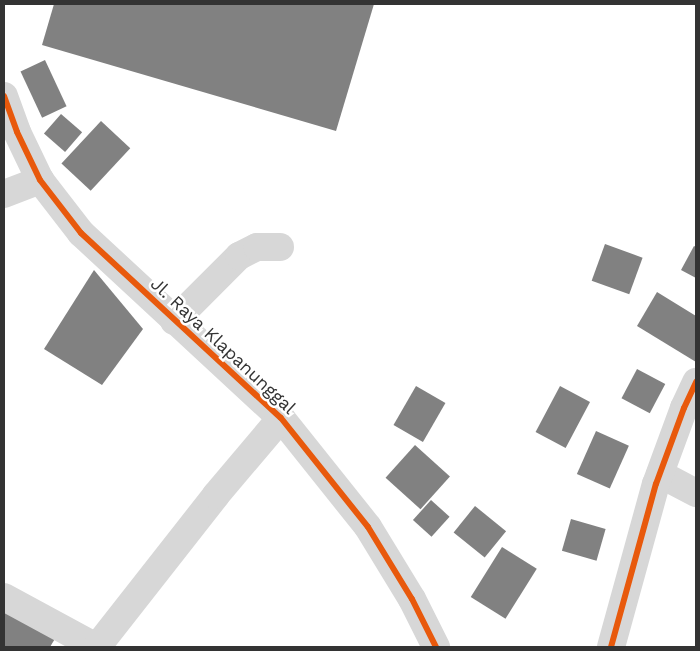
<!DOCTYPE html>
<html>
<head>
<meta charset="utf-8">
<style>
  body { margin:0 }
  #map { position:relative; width:700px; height:651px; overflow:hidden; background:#fff; font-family:"Work Sans",sans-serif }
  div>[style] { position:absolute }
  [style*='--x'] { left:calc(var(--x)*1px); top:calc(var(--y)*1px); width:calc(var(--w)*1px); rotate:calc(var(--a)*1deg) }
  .building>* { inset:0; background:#818181; transform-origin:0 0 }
  .minor>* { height:28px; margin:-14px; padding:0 14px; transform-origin:14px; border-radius:14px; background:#d7d7d7 }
  .cycleway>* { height:6px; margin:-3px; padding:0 3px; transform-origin:3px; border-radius:3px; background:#e8590c }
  span { translate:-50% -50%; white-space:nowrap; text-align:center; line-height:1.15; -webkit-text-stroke:5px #fff; paint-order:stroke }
  .street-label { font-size:18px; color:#333 }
  .frame { position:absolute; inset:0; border:5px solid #333; pointer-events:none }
</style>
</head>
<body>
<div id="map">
  <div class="building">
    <i style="clip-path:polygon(54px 4px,374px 4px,336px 131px,42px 45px)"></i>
    <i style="left:45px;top:60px;width:51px;height:27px;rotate:65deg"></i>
    <i style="left:61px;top:114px;width:28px;height:26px;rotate:41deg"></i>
    <i style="left:101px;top:121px;width:40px;height:58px;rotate:43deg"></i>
    <i style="left:605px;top:244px;width:40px;height:39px;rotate:20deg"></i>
    <i style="clip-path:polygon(694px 246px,696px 247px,696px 278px,681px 270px)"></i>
    <i style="clip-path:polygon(94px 270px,143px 329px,102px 385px,44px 349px)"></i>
    <i style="clip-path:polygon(657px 292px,696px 316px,696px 362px,637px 326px)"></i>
    <i style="left:637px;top:369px;width:32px;height:33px;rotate:28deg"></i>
    <i style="left:416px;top:386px;width:34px;height:45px;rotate:30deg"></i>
    <i style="left:560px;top:386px;width:34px;height:52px;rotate:28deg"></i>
    <i style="left:596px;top:431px;width:36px;height:47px;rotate:24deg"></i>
    <i style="left:415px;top:445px;width:47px;height:44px;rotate:42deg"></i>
    <i style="left:431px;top:500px;width:25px;height:27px;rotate:42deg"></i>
    <i style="left:475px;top:506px;width:40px;height:34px;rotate:39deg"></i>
    <i style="left:571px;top:519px;width:36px;height:33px;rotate:16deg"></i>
    <i style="left:502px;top:547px;width:41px;height:59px;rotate:32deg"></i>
    <i style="clip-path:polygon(4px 606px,56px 637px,50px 647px,4px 647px)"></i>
  </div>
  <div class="minor">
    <i style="--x:4;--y:96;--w:38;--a:70"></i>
    <i style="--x:17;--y:132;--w:53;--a:64.4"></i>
    <i style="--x:40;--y:180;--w:67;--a:52.3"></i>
    <i style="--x:81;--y:233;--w:272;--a:42.8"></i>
    <i style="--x:281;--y:418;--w:139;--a:51.4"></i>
    <i style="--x:368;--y:527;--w:84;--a:58.6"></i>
    <i style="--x:412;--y:599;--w:54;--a:63.4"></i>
    <i style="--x:4;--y:194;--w:39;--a:-21"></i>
    <i style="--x:174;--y:321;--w:92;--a:-45"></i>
    <i style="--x:239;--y:256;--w:20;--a:-27"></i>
    <i style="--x:257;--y:247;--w:23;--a:0"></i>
    <i style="--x:660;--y:474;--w:41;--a:27.8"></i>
    <i style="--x:4;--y:597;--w:105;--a:28.5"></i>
    <i style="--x:97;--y:647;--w:193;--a:-51.9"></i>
    <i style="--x:216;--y:495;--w:101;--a:-49.8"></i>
    <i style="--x:611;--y:647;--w:169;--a:-74.6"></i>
    <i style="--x:656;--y:484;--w:81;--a:-69.8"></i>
    <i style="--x:684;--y:408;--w:29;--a:-65"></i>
  </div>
  <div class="cycleway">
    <i style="--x:4;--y:96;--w:38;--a:70"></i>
    <i style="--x:17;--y:132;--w:53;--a:64.4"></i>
    <i style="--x:40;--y:180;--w:67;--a:52.3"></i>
    <i style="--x:81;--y:233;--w:272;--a:42.8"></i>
    <i style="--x:281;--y:418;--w:139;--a:51.4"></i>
    <i style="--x:368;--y:527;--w:84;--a:58.6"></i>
    <i style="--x:412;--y:599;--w:54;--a:63.4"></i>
    <i style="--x:611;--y:647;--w:169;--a:-74.6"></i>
    <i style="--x:656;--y:484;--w:81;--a:-69.8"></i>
    <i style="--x:684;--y:408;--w:29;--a:-65"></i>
  </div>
  <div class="street-label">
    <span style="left:223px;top:346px;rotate:43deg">Jl. Raya Klapanunggal</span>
  </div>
  <div class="frame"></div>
</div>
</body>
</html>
